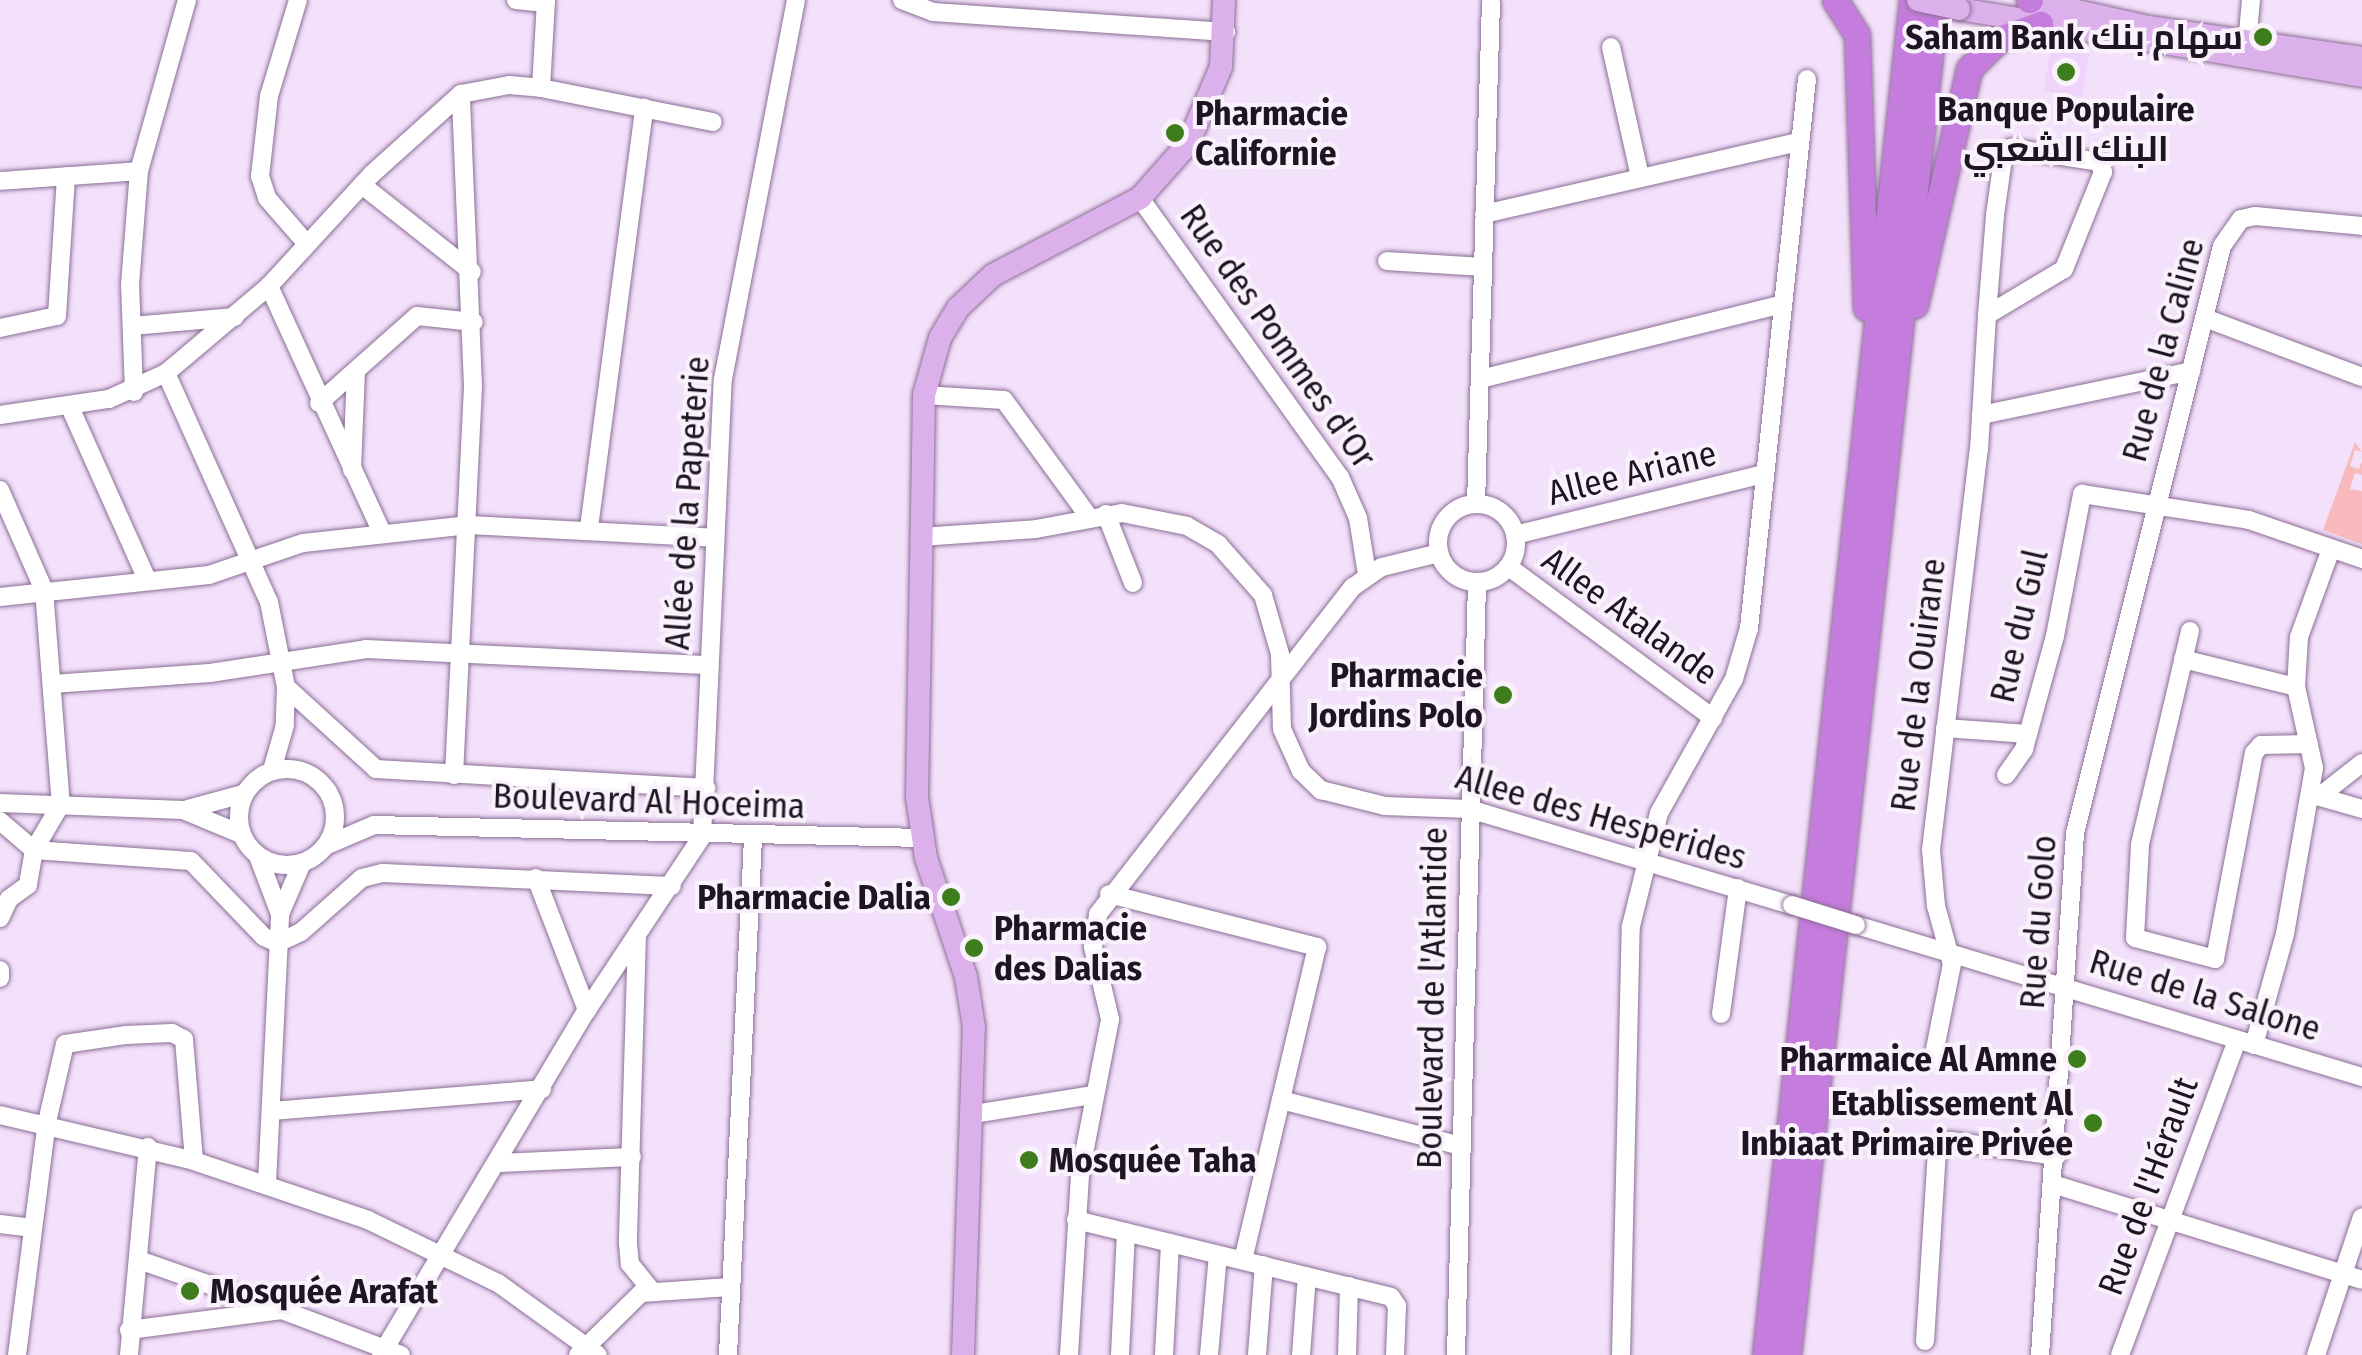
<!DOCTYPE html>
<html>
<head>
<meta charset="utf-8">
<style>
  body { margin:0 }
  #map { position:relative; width:2362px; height:1355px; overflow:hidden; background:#f3e0fa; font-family:"Fira Sans Condensed",Cairo,sans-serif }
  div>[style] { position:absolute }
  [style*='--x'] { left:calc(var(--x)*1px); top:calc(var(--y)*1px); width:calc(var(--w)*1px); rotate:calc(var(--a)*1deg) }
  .built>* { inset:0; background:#f0d3fa; transform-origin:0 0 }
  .green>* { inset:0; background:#f8babc }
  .roads { filter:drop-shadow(0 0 2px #8b6e95) drop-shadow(0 0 2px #8b6e95) }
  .minor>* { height:18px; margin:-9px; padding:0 9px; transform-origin:9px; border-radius:9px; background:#fff }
  .minor>.ring { margin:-9px; padding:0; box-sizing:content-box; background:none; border:18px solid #fff; border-radius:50% }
  .major>* { height:22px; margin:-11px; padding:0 11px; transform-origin:11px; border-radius:11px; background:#dcb0eb }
  .highway>* { height:25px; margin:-12.5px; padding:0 12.5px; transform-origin:12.5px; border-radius:12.5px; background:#c47cdd }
  .bridges { filter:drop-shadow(0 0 2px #8b6e95) drop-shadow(0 0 2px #8b6e95) }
  .minor-bridge>* { height:18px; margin:-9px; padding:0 9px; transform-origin:9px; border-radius:9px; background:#fff }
  .major-bridge>* { height:22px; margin:-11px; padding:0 11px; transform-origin:11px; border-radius:11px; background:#dcb0eb }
  .dots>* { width:28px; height:28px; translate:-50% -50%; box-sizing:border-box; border:5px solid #f9f2fb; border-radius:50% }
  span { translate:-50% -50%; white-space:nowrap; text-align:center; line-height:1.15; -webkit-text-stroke:8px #f9f2fb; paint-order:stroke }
  .poi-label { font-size:35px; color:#1f1423; font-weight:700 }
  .right { translate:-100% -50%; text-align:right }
  .left { translate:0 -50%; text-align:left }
  .street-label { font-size:35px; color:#1f1423 }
</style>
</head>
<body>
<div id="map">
  <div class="built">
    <i style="left:2051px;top:46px;width:39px;height:46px;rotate:9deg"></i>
  </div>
  <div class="green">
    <i style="clip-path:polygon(2355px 442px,2362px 452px,2355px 450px,2350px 466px,2359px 469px,2362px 461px,2362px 475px,2355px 473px,2350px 489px,2362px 491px,2362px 544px,2323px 530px)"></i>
  </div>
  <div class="roads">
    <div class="minor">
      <i style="--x:298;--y:0;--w:100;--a:106.8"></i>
      <i style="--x:269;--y:96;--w:81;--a:96.4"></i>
      <i style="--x:260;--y:176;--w:23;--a:72"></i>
      <i style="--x:267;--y:198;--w:61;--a:49"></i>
      <i style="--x:516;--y:0;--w:29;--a:6"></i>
      <i style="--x:902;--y:0;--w:33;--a:21"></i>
      <i style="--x:933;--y:12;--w:294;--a:3.9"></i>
      <i style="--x:2247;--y:44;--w:44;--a:-84.8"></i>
      <i style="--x:1611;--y:47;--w:133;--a:77.4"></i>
      <i style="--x:541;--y:88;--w:88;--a:-86.7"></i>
      <i style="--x:0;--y:181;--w:139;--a:-4.1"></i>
      <i style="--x:362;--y:185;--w:140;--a:38.3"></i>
      <i style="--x:1140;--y:198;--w:343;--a:54.4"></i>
      <i style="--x:1340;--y:477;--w:45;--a:66.3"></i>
      <i style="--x:1358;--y:518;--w:57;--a:80.9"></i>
      <i style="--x:1484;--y:214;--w:323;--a:-12.9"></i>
      <i style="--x:1387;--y:261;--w:96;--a:3.6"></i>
      <i style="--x:269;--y:286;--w:272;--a:65.4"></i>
      <i style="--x:2205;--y:318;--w:168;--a:20.6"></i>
      <i style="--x:132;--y:326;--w:103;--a:-5"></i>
      <i style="--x:0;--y:328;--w:58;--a:-11.9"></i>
      <i style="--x:57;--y:316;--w:140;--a:-86.3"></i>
      <i style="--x:166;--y:373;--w:251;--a:65.8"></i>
      <i style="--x:269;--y:602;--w:87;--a:78.7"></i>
      <i style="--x:286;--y:687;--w:38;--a:92"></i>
      <i style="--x:285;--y:725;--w:47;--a:106.1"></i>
      <i style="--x:1480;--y:379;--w:312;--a:-13.9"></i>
      <i style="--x:134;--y:392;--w:107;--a:-92.1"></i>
      <i style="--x:130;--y:285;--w:114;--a:-85.5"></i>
      <i style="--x:139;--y:171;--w:178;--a:-74.3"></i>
      <i style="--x:924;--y:395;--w:80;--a:3.6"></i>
      <i style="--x:1004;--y:400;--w:145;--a:54"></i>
      <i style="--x:319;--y:403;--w:131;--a:-41.6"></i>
      <i style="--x:417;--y:316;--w:57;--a:6"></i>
      <i style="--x:69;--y:405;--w:191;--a:65.9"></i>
      <i style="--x:0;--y:415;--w:110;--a:-8.4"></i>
      <i style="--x:109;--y:399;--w:63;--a:-24.5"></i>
      <i style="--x:166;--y:373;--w:135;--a:-40.2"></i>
      <i style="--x:269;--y:286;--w:152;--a:-47.4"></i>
      <i style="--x:372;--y:174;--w:120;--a:-42"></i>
      <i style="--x:461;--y:94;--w:49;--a:-10.6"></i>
      <i style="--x:509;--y:85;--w:32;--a:5"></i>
      <i style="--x:541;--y:88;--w:175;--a:11.2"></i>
      <i style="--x:1981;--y:415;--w:215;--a:-11.8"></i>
      <i style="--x:352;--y:470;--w:99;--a:-87.7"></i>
      <i style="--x:0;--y:490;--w:109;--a:66.3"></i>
      <i style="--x:44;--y:590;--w:215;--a:85.5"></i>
      <i style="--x:61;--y:804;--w:53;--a:120.4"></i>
      <i style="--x:34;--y:850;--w:36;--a:100"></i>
      <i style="--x:28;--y:885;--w:24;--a:144"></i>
      <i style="--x:9;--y:899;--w:21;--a:115"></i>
      <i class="ring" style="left:1438px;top:504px;width:60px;height:60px"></i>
      <i style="--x:1476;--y:504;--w:502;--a:-88.29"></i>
      <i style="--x:1106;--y:514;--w:74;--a:68.6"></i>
      <i style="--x:589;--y:528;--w:424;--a:-82.5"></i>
      <i style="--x:1515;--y:535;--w:256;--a:-13.8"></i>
      <i style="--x:920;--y:537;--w:116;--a:-3.9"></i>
      <i style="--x:1036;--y:529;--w:87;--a:-10.5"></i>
      <i style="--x:1122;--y:513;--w:66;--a:11.3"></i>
      <i style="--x:1187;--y:526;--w:36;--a:30"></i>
      <i style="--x:1218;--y:544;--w:68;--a:48.6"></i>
      <i style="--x:1263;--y:595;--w:61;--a:73.9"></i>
      <i style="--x:1280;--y:654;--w:75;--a:88.5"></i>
      <i style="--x:1282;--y:729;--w:46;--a:65.7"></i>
      <i style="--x:1301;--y:771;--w:28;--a:44"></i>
      <i style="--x:1321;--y:790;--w:66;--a:14"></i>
      <i style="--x:1385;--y:806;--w:84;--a:2"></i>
      <i style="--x:1469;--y:809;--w:337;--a:16.6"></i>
      <i style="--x:1509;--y:567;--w:254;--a:36.5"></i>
      <i style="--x:0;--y:597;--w:210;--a:-6"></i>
      <i style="--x:209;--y:575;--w:99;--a:-18.8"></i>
      <i style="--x:303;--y:543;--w:167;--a:-6.2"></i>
      <i style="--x:469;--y:525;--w:245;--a:3"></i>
      <i style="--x:2190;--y:631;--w:220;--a:103.2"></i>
      <i style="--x:2140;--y:845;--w:93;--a:93.1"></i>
      <i style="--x:2135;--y:938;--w:83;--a:14.7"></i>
      <i style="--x:2215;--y:959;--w:210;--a:-79.3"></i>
      <i style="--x:2254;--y:753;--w:11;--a:-49"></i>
      <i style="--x:2261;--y:745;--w:48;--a:-1.2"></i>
      <i style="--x:2183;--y:659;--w:116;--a:13.9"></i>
      <i style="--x:52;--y:684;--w:158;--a:-4"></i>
      <i style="--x:210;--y:673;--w:158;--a:-8.7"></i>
      <i style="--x:366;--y:649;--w:344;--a:2.7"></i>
      <i style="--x:286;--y:687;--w:122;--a:42.3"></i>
      <i style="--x:376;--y:769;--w:331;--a:3.3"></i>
      <i style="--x:1945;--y:728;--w:83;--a:4.1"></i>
      <i class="ring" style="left:239px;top:769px;width:78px;height:78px"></i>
      <i style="--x:454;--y:775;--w:389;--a:-87.2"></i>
      <i style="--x:473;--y:386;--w:292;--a:-92.4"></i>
      <i style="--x:2006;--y:775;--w:32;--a:-55"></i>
      <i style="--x:2024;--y:749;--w:117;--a:-74.7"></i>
      <i style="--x:2055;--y:636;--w:145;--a:-79.2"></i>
      <i style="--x:2082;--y:494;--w:169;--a:8.8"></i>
      <i style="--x:2249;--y:520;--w:120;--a:19"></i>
      <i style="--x:2310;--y:794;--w:54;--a:16.1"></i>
      <i style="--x:2320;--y:796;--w:53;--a:-38.2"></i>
      <i style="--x:0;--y:803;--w:183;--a:2.2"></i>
      <i style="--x:183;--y:810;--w:63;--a:22.5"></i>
      <i style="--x:188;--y:809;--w:57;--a:-15.3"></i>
      <i style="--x:0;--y:821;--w:45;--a:40.5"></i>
      <i style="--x:34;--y:850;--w:157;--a:4"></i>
      <i style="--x:191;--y:861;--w:105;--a:46.2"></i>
      <i style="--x:264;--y:937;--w:15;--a:23"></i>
      <i style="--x:278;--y:943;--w:25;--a:-26"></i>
      <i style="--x:301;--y:932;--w:81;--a:-41.5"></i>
      <i style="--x:362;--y:878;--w:21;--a:-14"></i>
      <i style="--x:382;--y:873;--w:290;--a:2.6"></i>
      <i style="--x:325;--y:846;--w:53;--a:-23.2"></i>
      <i style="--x:374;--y:825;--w:547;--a:1.36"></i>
      <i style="--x:258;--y:856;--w:62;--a:69.2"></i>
      <i style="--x:536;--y:878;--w:142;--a:68.9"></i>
      <i style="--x:1109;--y:894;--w:215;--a:14.3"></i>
      <i style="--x:1317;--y:947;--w:322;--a:103.3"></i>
      <i style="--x:1856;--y:925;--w:528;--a:16.72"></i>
      <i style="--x:637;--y:934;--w:309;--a:91.7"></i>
      <i style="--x:628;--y:1243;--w:21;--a:85"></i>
      <i style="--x:630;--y:1264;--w:33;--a:51"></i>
      <i style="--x:0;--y:970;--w:8;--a:90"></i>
      <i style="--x:1721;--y:1014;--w:127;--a:-82.3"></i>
      <i style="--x:2254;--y:1045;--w:115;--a:-74.4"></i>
      <i style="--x:2285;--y:934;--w:169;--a:-80.1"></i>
      <i style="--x:2314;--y:768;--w:83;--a:-102.5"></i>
      <i style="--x:2296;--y:687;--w:50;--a:-86.6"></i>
      <i style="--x:2299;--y:637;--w:94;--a:-70"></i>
      <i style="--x:1933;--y:1059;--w:97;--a:-78.7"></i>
      <i style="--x:1952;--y:964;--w:60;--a:-105.4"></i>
      <i style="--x:1936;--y:906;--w:56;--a:-95.1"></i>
      <i style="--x:1931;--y:850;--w:403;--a:-83.2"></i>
      <i style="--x:1979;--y:450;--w:135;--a:-86.6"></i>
      <i style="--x:1987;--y:315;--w:100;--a:-85.4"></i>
      <i style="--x:1995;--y:215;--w:57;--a:-81.9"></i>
      <i style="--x:2003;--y:159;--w:14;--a:-54"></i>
      <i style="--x:2011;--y:148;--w:89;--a:9"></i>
      <i style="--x:2099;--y:162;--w:11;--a:68"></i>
      <i style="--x:2103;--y:172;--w:105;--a:111.9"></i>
      <i style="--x:2064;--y:269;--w:90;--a:149.1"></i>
      <i style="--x:1281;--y:1100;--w:186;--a:14.3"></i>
      <i style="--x:271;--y:1111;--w:272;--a:-4.6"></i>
      <i style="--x:974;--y:1114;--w:120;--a:-9.1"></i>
      <i style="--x:0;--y:1115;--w:199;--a:13.3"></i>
      <i style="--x:194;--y:1161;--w:184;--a:18.7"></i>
      <i style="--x:368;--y:1220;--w:144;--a:25.9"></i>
      <i style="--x:498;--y:1283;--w:123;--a:35.8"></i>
      <i style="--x:498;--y:1163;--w:134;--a:-2.6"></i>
      <i style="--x:267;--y:1183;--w:269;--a:-87.2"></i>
      <i style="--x:280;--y:914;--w:56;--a:-66.7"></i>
      <i style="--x:2056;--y:1185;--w:320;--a:17.2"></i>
      <i style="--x:1076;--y:1220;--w:324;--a:13.7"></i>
      <i style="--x:1391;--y:1297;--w:11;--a:56"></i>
      <i style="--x:1397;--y:1306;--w:49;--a:92.3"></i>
      <i style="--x:0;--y:1224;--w:31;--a:7"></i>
      <i style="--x:139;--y:1260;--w:151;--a:19.3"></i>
      <i style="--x:129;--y:1330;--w:154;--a:-7.4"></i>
      <i style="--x:282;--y:1310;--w:127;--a:20.7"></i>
      <i style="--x:1925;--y:1341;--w:193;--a:-86.4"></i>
      <i style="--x:1937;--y:1148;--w:15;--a:-28"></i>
      <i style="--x:1950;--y:1141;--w:108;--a:8"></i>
      <i style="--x:17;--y:1355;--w:235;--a:-82.7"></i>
      <i style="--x:47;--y:1122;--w:80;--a:-77"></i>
      <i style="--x:65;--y:1044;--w:62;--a:-8.4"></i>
      <i style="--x:126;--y:1035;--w:46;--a:-2.5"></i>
      <i style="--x:172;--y:1033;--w:13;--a:27"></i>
      <i style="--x:184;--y:1039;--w:122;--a:85.3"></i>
      <i style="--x:129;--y:1355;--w:209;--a:-84.8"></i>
      <i style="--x:381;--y:1355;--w:402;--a:-59.2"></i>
      <i style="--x:587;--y:1010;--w:209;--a:-56.5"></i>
      <i style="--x:702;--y:836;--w:457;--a:-87.4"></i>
      <i style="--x:723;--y:379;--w:386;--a:-79.1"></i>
      <i style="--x:578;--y:1355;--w:88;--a:-44.5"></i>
      <i style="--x:641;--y:1293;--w:89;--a:-3.9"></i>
      <i style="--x:728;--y:1355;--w:517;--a:-87.23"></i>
      <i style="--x:1069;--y:1355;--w:181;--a:-86.5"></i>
      <i style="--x:1080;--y:1174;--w:158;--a:-79"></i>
      <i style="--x:1110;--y:1019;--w:74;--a:-103.3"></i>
      <i style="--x:1093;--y:947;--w:33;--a:-81"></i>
      <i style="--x:1098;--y:914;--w:415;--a:-52.1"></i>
      <i style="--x:1353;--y:587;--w:35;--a:-35"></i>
      <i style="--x:1382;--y:567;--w:59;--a:-13.8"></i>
      <i style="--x:1120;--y:1355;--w:123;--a:-87.2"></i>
      <i style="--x:1164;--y:1355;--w:112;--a:-86.9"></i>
      <i style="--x:1209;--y:1355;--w:100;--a:-84.9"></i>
      <i style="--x:1257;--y:1355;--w:90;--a:-85.6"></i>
      <i style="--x:1301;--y:1355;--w:79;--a:-85.7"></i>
      <i style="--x:1347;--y:1355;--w:69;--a:-88.3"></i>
      <i style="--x:1456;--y:1355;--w:772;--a:-88.44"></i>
      <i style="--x:1621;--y:1355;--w:429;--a:-88.7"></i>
      <i style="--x:1631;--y:926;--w:116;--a:-76.1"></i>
      <i style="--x:1659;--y:813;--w:154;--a:-60.8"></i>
      <i style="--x:1734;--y:679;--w:53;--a:-73.6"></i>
      <i style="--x:1749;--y:628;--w:552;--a:-83.97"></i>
      <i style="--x:2040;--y:1355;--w:523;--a:-86.16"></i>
      <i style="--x:2075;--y:833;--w:605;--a:-75.94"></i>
      <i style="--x:2222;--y:246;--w:33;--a:-55"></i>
      <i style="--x:2241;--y:219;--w:14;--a:-12"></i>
      <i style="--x:2255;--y:216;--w:107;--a:5.3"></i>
      <i style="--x:2120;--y:1355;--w:336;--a:-69.6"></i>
      <i style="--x:2316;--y:1355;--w:145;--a:-71.6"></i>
    </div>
    <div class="major">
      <i style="--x:2028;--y:0;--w:123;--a:12.7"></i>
      <i style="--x:2148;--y:27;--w:216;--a:8.2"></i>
      <i style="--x:1959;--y:9;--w:409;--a:9.4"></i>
      <i style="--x:963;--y:1355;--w:328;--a:-88.1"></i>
      <i style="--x:974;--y:1027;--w:51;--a:-99.1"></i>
      <i style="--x:966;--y:977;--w:126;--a:-108.6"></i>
      <i style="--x:926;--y:858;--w:62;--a:-98.4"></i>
      <i style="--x:917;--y:797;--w:402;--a:-89"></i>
      <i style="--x:924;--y:395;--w:59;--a:-74.3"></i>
      <i style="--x:940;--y:338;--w:35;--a:-59"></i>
      <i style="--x:958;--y:308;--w:48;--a:-43.3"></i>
      <i style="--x:993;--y:275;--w:166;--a:-27.6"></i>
      <i style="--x:1140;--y:198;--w:72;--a:-48.4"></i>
      <i style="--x:1188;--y:144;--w:84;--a:-66.8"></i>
      <i style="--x:1221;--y:67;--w:67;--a:-87.4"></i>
    </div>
    <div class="highway">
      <i style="--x:1835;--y:0;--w:41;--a:57.8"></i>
      <i style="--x:1857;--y:35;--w:273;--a:88.1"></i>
      <i style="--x:2029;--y:0;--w:1;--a:0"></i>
      <i style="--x:1915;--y:305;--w:242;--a:-77.1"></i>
      <i style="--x:1969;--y:69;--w:42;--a:-45"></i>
      <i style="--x:1999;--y:39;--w:44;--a:-20.1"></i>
      <i style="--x:1765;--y:1355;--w:1363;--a:-83.81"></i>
      <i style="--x:1788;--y:1355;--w:1363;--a:-83.77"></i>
    </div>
  </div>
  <div class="bridges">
    <div class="minor-bridge">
      <i style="--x:1792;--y:905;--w:67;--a:17.4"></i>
    </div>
    <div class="major-bridge">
      <i style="--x:1918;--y:0;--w:42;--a:12.4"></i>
    </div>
  </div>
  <div class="dots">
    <i style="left:2263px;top:37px;background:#3e7d1c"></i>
    <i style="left:2066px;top:72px;background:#3e7d1c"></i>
    <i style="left:1175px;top:133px;background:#3e7d1c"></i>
    <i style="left:1503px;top:695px;background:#3e7d1c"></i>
    <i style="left:951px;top:897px;background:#3e7d1c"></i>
    <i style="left:974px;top:948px;background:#3e7d1c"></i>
    <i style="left:2077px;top:1059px;background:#3e7d1c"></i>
    <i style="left:2093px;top:1123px;background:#3e7d1c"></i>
    <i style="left:1029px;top:1160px;background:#3e7d1c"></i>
    <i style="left:190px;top:1291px;background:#3e7d1c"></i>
  </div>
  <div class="poi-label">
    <span class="right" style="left:2243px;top:37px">Saham Bank سهام بنك</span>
    <span style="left:2066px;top:129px">Banque Populaire<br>البنك الشعبي</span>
    <span class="left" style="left:1195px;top:133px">Pharmacie<br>Californie</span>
    <span class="right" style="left:1483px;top:695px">Pharmacie<br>Jordins Polo</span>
    <span class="right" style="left:931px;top:897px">Pharmacie Dalia</span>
    <span class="left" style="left:994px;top:948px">Pharmacie<br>des Dalias</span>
    <span class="right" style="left:2057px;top:1059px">Pharmaice Al Amne</span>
    <span class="right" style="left:2073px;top:1123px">Etablissement Al<br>Inbiaat Primaire Privée</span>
    <span class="left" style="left:1049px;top:1160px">Mosquée Taha</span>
    <span class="left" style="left:210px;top:1291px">Mosquée Arafat</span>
  </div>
  <div class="street-label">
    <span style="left:1278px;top:336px;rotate:55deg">Rue des Pommes d'Or</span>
    <span style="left:2163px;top:350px;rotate:-75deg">Rue de la Caline</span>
    <span style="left:1632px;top:473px;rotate:-14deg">Allee Ariane</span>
    <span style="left:687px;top:503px;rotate:-86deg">Allée de la Papeterie</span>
    <span style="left:1630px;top:616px;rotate:36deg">Allee Atalande</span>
    <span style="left:2019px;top:626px;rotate:-77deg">Rue du Gul</span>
    <span style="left:1918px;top:685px;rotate:-83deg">Rue de la Ouirane</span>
    <span style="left:649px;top:801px;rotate:2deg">Boulevard Al Hoceima</span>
    <span style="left:1601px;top:817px;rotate:16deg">Allee des Hesperides</span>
    <span style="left:2038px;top:922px;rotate:-86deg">Rue du Golo</span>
    <span style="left:2205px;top:995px;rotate:17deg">Rue de la Salone</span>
    <span style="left:1432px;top:998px;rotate:-89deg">Boulevard de l'Atlantide</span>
    <span style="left:2148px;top:1186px;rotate:-70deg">Rue de l'Hérault</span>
  </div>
</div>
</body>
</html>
